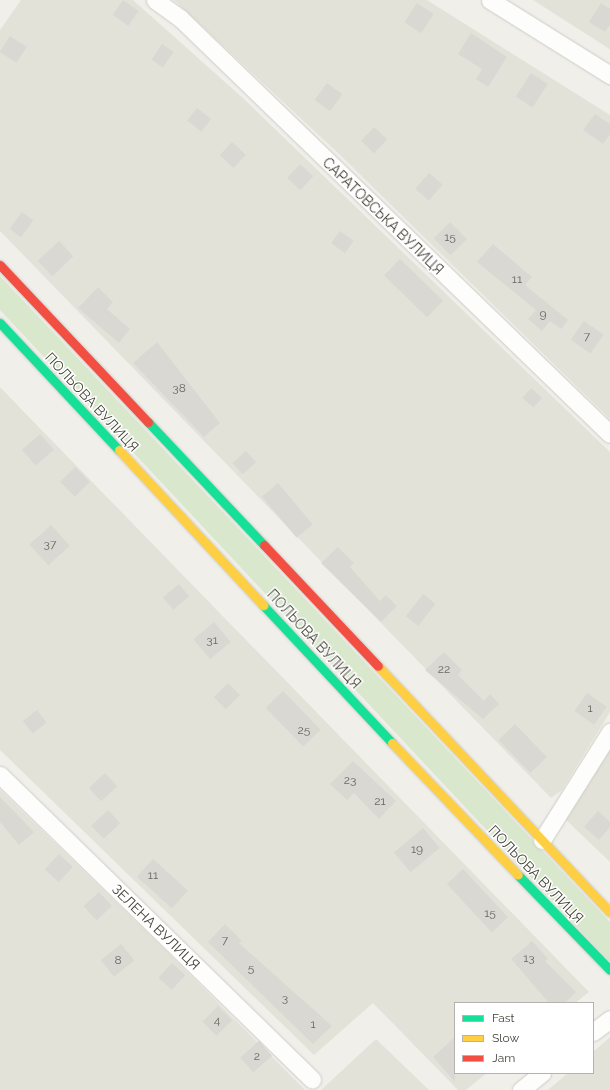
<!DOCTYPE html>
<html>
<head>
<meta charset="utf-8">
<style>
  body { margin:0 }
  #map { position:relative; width:610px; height:1090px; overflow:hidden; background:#f0efea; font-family:Raleway,sans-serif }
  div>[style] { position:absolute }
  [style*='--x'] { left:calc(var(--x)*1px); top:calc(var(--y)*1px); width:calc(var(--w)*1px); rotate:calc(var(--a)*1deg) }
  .residential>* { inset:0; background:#e3e2d9 }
  .green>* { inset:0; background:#d9e8cd }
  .building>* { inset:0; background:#d9d8d3; transform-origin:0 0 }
  .roads { filter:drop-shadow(0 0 1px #cecdc8) drop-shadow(0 0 1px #cecdc8) }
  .street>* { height:17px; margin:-8.5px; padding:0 8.5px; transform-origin:8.5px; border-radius:8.5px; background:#fdfdfc }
  .fast>* { height:9px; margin:-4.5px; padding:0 4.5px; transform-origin:4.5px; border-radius:4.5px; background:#16e098 }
  .slow>* { height:9px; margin:-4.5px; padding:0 4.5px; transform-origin:4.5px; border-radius:4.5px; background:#ffcf43 }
  .jam>* { height:9px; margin:-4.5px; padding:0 4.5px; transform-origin:4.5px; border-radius:4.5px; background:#f24e42 }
  span { translate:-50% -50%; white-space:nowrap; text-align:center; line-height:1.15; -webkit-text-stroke:3px #fff; paint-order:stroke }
  .number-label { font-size:12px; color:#6b6860 }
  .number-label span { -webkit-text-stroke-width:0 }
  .street-label { font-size:14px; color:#454238 }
  .legend { position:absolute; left:454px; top:1002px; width:140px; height:72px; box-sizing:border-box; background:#fff; border:1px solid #b5b3af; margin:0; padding:5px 7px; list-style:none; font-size:12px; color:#454238 }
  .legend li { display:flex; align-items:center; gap:8px; height:20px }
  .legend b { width:20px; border:1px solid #b5b3af }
</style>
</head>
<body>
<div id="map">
  <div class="residential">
    <i style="clip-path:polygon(21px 0,133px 0,244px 99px,610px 452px,610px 712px,562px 790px,551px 798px,0 231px,0 30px)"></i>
    <i style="clip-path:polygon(174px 0,427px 0,610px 115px,610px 419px,338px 153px)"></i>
    <i style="clip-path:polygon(533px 0,610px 0,610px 50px,608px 48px)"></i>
    <i style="clip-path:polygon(0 387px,25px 413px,589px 992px,575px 1003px,455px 1003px,455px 1073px,487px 1073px,466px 1090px,458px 1090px,373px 1003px,314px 1055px,0 750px)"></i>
    <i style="clip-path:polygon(610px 749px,610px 862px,565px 819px)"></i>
    <i style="clip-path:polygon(0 790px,164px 949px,305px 1090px,0 1090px)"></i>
    <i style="clip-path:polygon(610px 1037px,610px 1090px,548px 1090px,568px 1073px,593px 1073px,593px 1052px)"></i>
    <i style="clip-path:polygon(376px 1039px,429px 1090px,321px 1090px)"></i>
  </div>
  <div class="green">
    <i style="clip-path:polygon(0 276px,610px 922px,610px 962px,0 310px)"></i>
  </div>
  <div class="building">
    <i style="left:123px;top:0;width:19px;height:18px;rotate:35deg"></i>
    <i style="left:417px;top:3px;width:20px;height:23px;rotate:33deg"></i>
    <i style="clip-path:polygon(601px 3px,610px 9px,610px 25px,605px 32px,589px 22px)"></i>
    <i style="clip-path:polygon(471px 33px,507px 57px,488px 87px,476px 79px,482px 69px,458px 54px)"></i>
    <i style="left:10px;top:36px;width:20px;height:19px;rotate:33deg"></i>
    <i style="left:162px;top:44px;width:14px;height:19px;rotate:34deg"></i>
    <i style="left:531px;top:73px;width:20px;height:28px;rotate:33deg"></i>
    <i style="left:327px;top:83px;width:19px;height:21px;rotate:36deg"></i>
    <i style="left:197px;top:108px;width:18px;height:16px;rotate:38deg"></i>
    <i style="clip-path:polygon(595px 114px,610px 124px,610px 134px,603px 144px,583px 130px)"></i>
    <i style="left:374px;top:127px;width:18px;height:19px;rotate:43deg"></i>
    <i style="left:232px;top:142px;width:19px;height:18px;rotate:43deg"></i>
    <i style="left:300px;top:164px;width:18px;height:19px;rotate:43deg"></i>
    <i style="left:429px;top:173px;width:18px;height:21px;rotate:41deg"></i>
    <i style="left:22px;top:212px;width:14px;height:21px;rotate:36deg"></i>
    <i style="left:450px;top:222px;width:24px;height:23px;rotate:45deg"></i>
    <i style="left:340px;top:231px;width:17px;height:15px;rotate:36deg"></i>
    <i style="left:59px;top:241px;width:21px;height:29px;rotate:47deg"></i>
    <i style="clip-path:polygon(493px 244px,532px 277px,525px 285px,568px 320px,561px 329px,550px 321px,542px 331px,528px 319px,536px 310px,477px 262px)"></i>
    <i style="left:400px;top:259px;width:60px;height:23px;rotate:44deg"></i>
    <i style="clip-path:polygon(98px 287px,113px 302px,107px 309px,130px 329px,119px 343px,78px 308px)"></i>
    <i style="left:584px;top:321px;width:24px;height:23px;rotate:35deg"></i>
    <i style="clip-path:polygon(157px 342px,220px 423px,204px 437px,133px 363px)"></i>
    <i style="left:531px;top:388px;width:15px;height:13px;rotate:42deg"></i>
    <i style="left:40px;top:434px;width:21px;height:24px;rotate:49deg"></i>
    <i style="left:246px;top:451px;width:15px;height:18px;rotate:48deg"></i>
    <i style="left:75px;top:467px;width:21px;height:21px;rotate:45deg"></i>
    <i style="left:278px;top:483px;width:54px;height:21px;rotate:50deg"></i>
    <i style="left:51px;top:525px;width:28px;height:29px;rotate:48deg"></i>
    <i style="clip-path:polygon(338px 547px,354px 563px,350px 567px,380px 601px,386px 595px,397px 606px,381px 622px,321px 563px)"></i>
    <i style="left:179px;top:584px;width:16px;height:21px;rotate:50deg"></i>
    <i style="left:423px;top:594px;width:16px;height:28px;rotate:38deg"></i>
    <i style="left:214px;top:622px;width:26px;height:27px;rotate:50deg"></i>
    <i style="clip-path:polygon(444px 652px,462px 670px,458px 675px,484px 701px,490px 694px,499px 704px,483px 719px,425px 670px)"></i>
    <i style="left:228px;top:683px;width:17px;height:20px;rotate:45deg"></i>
    <i style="left:283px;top:691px;width:54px;height:24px;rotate:46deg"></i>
    <i style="left:587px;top:693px;width:24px;height:22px;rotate:35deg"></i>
    <i style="left:37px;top:710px;width:16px;height:18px;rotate:52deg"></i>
    <i style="left:515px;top:724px;width:46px;height:23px;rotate:46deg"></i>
    <i style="clip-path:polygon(353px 761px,396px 801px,379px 819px,354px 793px,347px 800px,330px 784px)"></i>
    <i style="left:105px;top:773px;width:18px;height:22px;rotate:47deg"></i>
    <i style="clip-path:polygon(0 797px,34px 832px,19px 845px,0 822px)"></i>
    <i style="left:108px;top:810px;width:18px;height:23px;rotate:47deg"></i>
    <i style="clip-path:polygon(598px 811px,610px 822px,610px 827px,599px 840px,584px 827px)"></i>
    <i style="left:423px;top:828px;width:26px;height:38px;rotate:50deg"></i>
    <i style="left:59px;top:854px;width:19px;height:21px;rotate:43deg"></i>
    <i style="left:153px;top:859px;width:47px;height:24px;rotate:42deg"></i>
    <i style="left:463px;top:869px;width:66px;height:22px;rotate:47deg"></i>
    <i style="left:99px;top:892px;width:19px;height:21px;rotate:47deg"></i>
    <i style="clip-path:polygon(225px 924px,242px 941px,239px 943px,332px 1026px,313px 1044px,208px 942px)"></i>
    <i style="clip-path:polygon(532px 941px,548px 959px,545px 961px,576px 992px,565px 1003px,549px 1003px,511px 959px)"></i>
    <i style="left:121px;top:944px;width:21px;height:26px;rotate:51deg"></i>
    <i style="left:172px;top:963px;width:18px;height:20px;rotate:43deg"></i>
    <i style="left:218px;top:1006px;width:20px;height:22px;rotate:45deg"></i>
    <i style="clip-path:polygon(455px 1037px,455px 1082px,433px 1057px)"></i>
    <i style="left:259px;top:1041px;width:20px;height:25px;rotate:49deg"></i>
  </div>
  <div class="roads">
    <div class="street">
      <i style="--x:155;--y:0;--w:31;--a:36"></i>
      <i style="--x:180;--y:18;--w:598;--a:44.05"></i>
      <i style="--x:490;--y:0;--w:142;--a:32"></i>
      <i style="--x:0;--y:775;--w:436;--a:44.3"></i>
      <i style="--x:542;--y:840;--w:128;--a:-57.8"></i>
      <i style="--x:593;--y:1032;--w:21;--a:-37"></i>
      <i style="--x:521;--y:1090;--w:27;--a:-39"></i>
    </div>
    <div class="fast">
      <i style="--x:0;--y:323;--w:174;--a:46.9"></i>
      <i style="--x:148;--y:422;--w:169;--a:46.7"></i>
      <i style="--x:263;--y:605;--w:189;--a:46.9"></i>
      <i style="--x:518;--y:875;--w:132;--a:45.9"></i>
    </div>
    <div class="slow">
      <i style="--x:119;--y:450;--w:212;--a:47.1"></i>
      <i style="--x:378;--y:666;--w:338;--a:46.7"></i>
      <i style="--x:392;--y:743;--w:182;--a:46.3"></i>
    </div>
    <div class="jam">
      <i style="--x:0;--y:265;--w:216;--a:46.7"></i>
      <i style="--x:264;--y:545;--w:166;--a:46.7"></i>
    </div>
  </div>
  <div class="number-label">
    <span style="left:450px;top:238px">15</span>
    <span style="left:517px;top:280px">11</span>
    <span style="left:543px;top:315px">9</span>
    <span style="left:587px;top:337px">7</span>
    <span style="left:179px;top:389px">38</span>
    <span style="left:50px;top:545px">37</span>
    <span style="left:212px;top:641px">31</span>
    <span style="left:444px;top:670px">22</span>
    <span style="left:590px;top:709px">1</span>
    <span style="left:304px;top:731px">25</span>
    <span style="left:350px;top:781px">23</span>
    <span style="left:380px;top:802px">21</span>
    <span style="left:417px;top:850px">19</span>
    <span style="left:153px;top:876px">11</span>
    <span style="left:490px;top:914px">15</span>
    <span style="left:225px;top:941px">7</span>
    <span style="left:529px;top:959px">13</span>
    <span style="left:118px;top:961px">8</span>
    <span style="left:251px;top:969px">5</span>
    <span style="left:285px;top:999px">3</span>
    <span style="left:217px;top:1021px">4</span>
    <span style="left:313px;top:1025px">1</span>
    <span style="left:257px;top:1057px">2</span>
  </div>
  <div class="street-label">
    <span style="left:383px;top:216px;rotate:44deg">САРАТОВСЬКА ВУЛИЦЯ</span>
    <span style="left:92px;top:402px;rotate:47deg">ПОЛЬОВА ВУЛИЦЯ</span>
    <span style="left:314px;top:639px;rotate:47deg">ПОЛЬОВА ВУЛИЦЯ</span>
    <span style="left:536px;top:874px;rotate:46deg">ПОЛЬОВА ВУЛИЦЯ</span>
    <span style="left:156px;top:927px;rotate:44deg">ЗЕЛЕНА ВУЛИЦЯ</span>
  </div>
  <ul class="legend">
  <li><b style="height:5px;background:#16e098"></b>Fast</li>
  <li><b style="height:5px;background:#ffcf43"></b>Slow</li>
  <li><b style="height:5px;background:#f24e42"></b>Jam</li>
  </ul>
</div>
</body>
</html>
